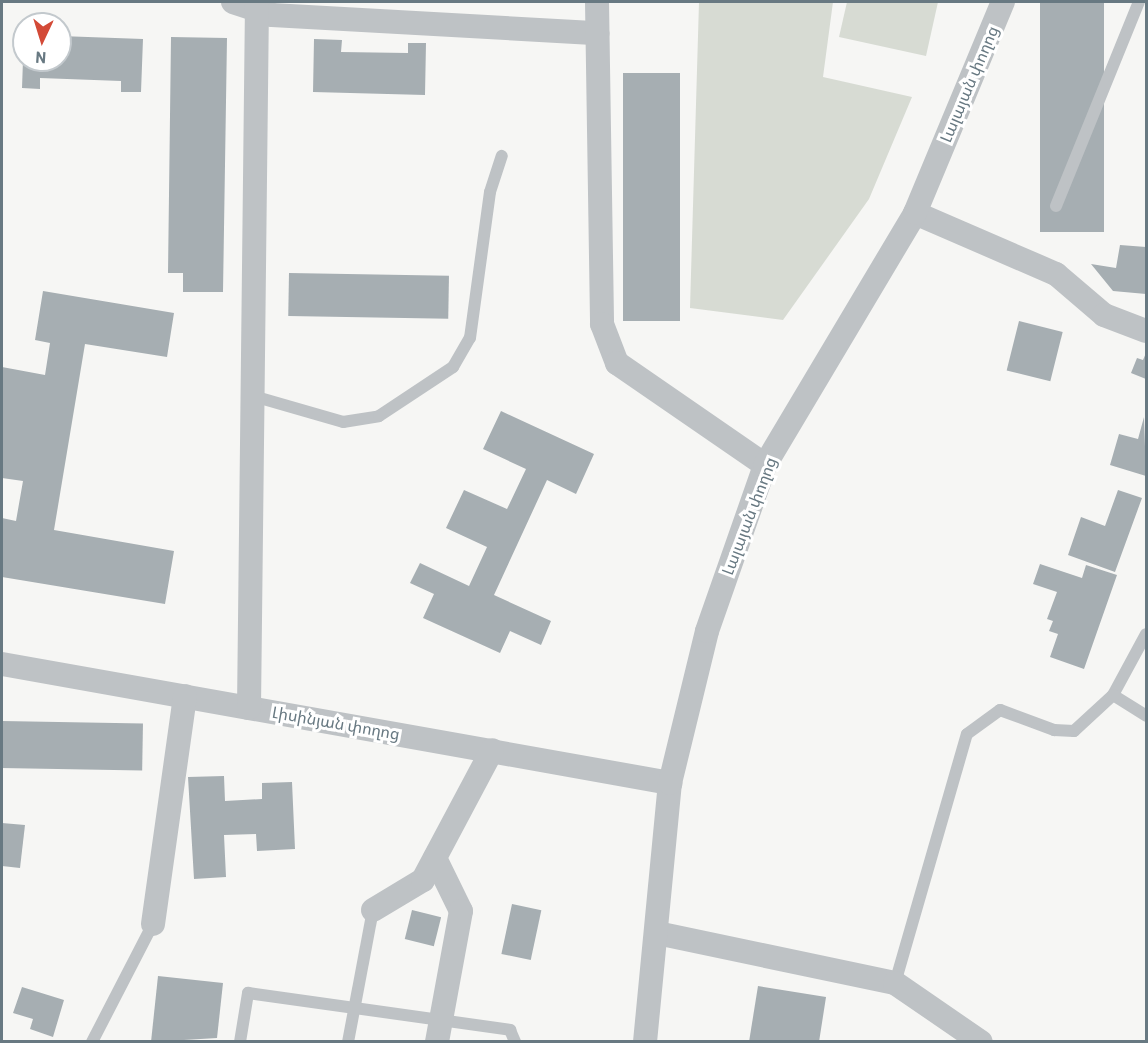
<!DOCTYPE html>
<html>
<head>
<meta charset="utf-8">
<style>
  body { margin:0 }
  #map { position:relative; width:1148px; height:1043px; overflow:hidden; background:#f6f6f4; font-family:Barlow,"Noto Sans Armenian",sans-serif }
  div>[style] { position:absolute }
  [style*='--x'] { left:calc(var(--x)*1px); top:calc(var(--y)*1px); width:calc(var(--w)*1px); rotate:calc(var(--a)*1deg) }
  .green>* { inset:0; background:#d7dbd3 }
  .building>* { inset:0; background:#a6aeb2; transform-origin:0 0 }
  .lane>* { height:12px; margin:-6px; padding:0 6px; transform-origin:6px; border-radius:6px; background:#bec2c5 }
  .street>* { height:24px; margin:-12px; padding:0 12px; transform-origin:12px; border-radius:12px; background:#bec2c5 }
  span { translate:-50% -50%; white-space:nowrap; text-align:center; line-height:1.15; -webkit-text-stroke:6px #fff; paint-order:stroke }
  .street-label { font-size:16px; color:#687982 }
  .frame { position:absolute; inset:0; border:3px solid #687982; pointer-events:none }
  .north { position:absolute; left:12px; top:12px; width:60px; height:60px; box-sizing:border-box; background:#fff; border:2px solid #c3c9cd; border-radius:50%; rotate:184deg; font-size:16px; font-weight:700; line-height:24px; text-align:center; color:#687982 }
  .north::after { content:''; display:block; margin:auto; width:21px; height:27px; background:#d34a37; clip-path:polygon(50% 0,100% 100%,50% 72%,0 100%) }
</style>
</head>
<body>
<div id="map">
  <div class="green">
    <i style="clip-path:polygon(699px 2px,833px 2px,823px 77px,912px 97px,869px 199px,783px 320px,690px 308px)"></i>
    <i style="clip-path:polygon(847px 2px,938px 2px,926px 56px,839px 37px)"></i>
  </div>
  <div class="building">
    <i style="left:1040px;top:2px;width:64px;height:230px"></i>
    <i style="clip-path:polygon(60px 36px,143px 39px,141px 92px,121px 92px,121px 81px,40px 78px,40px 89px,22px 88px,23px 60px,60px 60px)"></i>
    <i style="clip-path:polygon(171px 37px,227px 38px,223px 292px,183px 292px,183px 273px,168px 273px)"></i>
    <i style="clip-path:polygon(314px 39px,342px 40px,341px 52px,408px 53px,408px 43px,426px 43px,425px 95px,313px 92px)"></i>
    <i style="left:623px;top:73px;width:57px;height:248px"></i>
    <i style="clip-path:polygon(1120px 245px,1146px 247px,1146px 294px,1113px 291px,1091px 264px,1116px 268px)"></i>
    <i style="left:289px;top:273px;width:160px;height:43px;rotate:1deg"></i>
    <i style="clip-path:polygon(43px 291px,174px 313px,167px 357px,85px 344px,54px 530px,174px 551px,165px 604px,2px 577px,2px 518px,16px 521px,23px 481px,2px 478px,2px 367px,45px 375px,50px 343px,35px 340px)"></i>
    <i style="left:1019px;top:321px;width:45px;height:51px;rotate:14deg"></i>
    <i style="clip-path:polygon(1146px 353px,1146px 379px,1131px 373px,1137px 358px,1143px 360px)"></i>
    <i style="clip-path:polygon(501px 411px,594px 454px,576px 494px,547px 480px,494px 595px,551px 621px,541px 645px,510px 631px,500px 653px,423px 618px,434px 594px,410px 583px,420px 563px,469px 586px,487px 547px,446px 528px,464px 490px,507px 509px,526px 469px,483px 449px)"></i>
    <i style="clip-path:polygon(1144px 417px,1146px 476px,1110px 465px,1119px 434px,1138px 439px)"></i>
    <i style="clip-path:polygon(1118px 490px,1142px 498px,1115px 572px,1068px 555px,1081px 517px,1105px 526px)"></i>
    <i style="clip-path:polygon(1040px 564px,1082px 578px,1086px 565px,1117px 575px,1084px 669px,1050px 657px,1058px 634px,1049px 631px,1053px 621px,1047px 619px,1057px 592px,1033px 584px)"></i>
    <i style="left:2px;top:721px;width:141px;height:47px;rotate:1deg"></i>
    <i style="clip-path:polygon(224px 776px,225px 801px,262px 799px,262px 783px,292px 782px,295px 849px,257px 851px,256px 834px,224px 835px,226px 877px,194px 879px,188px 777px)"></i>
    <i style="clip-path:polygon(2px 823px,25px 825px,20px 868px,2px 866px)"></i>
    <i style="left:512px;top:904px;width:30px;height:51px;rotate:12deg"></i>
    <i style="left:412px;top:910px;width:30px;height:30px;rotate:14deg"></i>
    <i style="clip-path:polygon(158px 976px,223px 983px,217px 1038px,151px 1042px)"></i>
    <i style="clip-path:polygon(758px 986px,826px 997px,819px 1042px,749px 1042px)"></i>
    <i style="clip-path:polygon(22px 987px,64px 1000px,53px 1037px,30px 1029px,33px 1019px,13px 1013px)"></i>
  </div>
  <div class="lane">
    <i style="--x:1056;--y:206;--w:220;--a:-67.9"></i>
    <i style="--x:253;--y:396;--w:94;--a:16.1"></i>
    <i style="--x:343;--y:422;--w:36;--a:-9"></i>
    <i style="--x:379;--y:416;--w:89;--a:-33.5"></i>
    <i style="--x:453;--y:367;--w:34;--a:-60"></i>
    <i style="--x:470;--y:338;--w:147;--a:-82.2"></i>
    <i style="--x:490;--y:192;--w:38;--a:-72"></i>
    <i style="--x:1113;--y:695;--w:69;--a:-61.6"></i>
    <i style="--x:895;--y:983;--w:259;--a:-73.9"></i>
    <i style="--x:967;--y:734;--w:41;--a:-36"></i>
    <i style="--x:1000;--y:710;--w:58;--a:20.3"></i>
    <i style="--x:1054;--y:730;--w:20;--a:3"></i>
    <i style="--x:1074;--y:731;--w:53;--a:-42.7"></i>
    <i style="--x:1113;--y:695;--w:39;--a:32"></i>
    <i style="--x:92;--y:1042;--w:133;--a:-62.7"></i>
    <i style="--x:240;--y:1042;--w:50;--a:-80.7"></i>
    <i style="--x:248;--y:993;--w:265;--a:8"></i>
    <i style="--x:510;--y:1030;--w:13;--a:67"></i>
    <i style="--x:348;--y:1042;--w:134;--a:-79.3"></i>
  </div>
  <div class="street">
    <i style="--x:233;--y:2;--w:41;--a:18.4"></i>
    <i style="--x:272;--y:15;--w:326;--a:3.2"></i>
    <i style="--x:597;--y:2;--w:322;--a:89.1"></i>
    <i style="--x:602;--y:324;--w:42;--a:69"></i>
    <i style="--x:617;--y:363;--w:180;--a:34.6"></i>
    <i style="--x:915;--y:213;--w:154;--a:23.4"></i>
    <i style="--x:1056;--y:274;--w:63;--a:40.5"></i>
    <i style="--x:1104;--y:315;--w:45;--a:20.9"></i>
    <i style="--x:2;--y:664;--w:679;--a:10.1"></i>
    <i style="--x:249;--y:708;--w:706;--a:-89.35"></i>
    <i style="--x:435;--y:858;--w:59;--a:63.9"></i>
    <i style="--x:461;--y:911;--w:133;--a:100.4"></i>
    <i style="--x:373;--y:910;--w:58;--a:-31"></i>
    <i style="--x:423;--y:880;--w:147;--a:-62"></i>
    <i style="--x:153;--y:924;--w:230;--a:-82"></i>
    <i style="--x:657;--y:933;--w:243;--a:11.9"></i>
    <i style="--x:895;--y:983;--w:104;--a:34.5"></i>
    <i style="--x:645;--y:1042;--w:260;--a:-84.5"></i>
    <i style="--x:670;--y:783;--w:156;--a:-76.3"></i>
    <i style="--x:707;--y:631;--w:176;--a:-70.7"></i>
    <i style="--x:765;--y:465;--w:293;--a:-59.2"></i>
    <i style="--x:915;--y:213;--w:229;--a:-67.4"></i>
  </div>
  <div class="street-label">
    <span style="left:969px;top:84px;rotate:-67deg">Լալայան փողոց</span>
    <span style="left:749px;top:516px;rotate:-69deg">Լալայան փողոց</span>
    <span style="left:336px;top:723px;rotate:10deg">Լիսինյան փողոց</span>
  </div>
  <div class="frame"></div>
  <div class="north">N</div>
</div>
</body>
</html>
